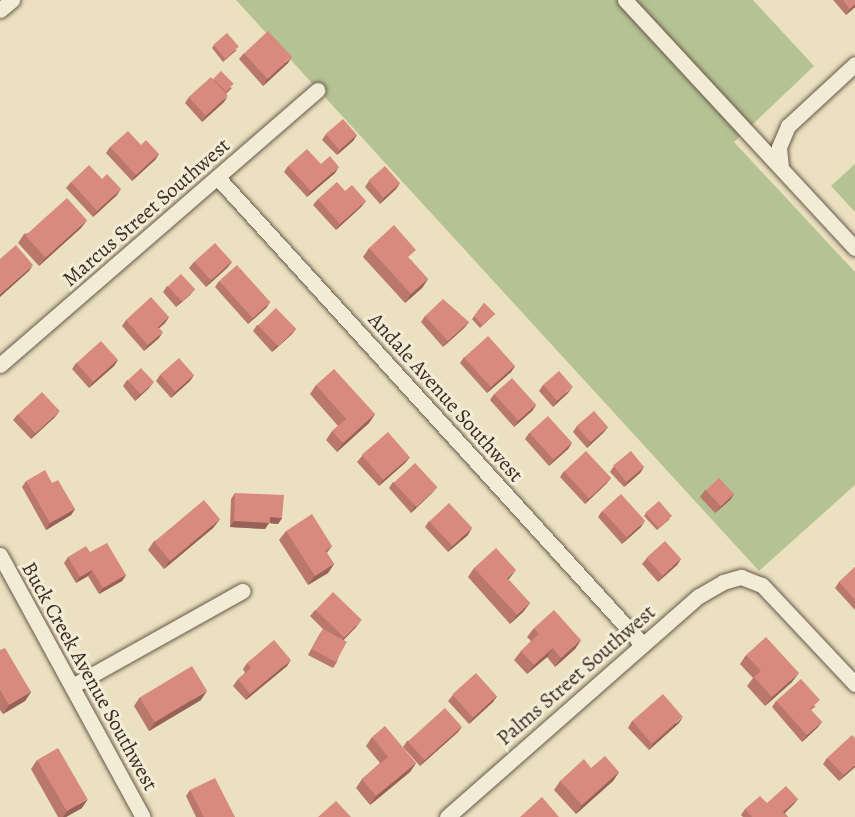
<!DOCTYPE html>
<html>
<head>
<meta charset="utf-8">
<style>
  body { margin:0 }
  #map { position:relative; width:855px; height:817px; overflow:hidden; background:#ebe1c0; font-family:Alegreya,serif }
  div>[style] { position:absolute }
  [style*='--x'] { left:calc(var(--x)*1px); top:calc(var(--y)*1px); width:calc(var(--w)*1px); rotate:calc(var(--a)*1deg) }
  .green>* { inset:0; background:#b5c394 }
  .roads { filter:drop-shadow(0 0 2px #685849) drop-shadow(0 0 2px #685849) }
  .minor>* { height:15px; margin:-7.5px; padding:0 7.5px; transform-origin:7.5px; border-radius:7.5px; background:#f2ecd6 }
  .wall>* { inset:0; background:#ba776c }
  .shaded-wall>* { inset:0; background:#976158 }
  .building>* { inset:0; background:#d88a7e; transform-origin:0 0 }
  span { translate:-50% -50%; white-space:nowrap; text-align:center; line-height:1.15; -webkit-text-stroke:6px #f2ecd6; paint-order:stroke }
  .street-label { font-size:21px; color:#3c2b21 }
</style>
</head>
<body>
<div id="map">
  <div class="green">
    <i style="clip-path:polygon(236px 0,753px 0,814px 66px,734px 142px,855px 272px,855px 485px,759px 571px)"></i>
    <i style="clip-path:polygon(855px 164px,855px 212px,831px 186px)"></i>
  </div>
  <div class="roads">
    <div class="minor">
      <i style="--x:625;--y:0;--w:338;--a:47.2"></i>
      <i style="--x:0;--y:10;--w:16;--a:-40"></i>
      <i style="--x:781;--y:167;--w:20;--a:-96"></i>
      <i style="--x:779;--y:147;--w:23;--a:-67"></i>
      <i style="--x:788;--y:126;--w:91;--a:-42.8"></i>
      <i style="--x:218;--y:178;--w:631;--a:47.7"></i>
      <i style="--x:0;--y:365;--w:420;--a:-40.9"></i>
      <i style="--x:0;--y:555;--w:298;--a:61.4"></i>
      <i style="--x:74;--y:685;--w:193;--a:-29.2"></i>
      <i style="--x:447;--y:817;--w:335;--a:-41.3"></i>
      <i style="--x:699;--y:596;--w:28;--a:-30"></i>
      <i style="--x:723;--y:582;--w:19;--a:-16"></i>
      <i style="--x:741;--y:577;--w:22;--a:21"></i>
      <i style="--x:762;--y:585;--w:136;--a:46.8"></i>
    </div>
  </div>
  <div class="wall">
    <i style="clip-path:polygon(833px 0,855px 0,855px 7px,846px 15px)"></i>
    <i style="clip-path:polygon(214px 45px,237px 50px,223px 62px,212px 48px)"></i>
    <i style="clip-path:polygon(244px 53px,288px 63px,263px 86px,239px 59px)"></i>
    <i style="clip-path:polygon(213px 79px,232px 88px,226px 94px,224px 102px,202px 122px,185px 103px,189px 97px)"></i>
    <i style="clip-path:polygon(326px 134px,357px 135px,353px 141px,337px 155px,322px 140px)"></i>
    <i style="clip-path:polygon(141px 145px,159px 154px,155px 160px,132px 181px,106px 153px,110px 147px)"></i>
    <i style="clip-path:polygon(321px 164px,335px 173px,307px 197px,284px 172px,288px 166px)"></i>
    <i style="clip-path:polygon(369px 181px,400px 183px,396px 189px,380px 204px,365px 187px)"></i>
    <i style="clip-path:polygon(71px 182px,117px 195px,93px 217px,66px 188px)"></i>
    <i style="clip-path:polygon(345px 191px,366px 201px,361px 207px,336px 230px,313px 205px,318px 199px)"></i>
    <i style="clip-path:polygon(87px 220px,81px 228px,39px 266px,18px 243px,24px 234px)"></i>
    <i style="clip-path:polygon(369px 248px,410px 259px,428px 279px,422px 288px,405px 303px,363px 257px)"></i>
    <i style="clip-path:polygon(194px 262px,232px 262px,227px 268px,206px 287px,189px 268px)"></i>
    <i style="clip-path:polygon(219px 281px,270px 302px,266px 308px,248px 324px,215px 287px)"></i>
    <i style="clip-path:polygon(167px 286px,190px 295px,176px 307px,163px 292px)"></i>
    <i style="clip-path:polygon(484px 303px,495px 314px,480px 328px,472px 319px)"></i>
    <i style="clip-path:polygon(425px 316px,469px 322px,464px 328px,443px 347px,421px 322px)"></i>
    <i style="clip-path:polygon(169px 317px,165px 323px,159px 328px,159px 338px,144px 351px,122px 326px,126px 320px)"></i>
    <i style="clip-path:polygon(257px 325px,296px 329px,291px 335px,272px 352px,253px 331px)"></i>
    <i style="clip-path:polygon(464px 357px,515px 366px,511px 372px,487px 393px,460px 363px)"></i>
    <i style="clip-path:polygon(118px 360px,114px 366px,89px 388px,72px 369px,76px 363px)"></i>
    <i style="clip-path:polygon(160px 375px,194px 375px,190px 381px,171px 398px,156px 381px)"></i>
    <i style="clip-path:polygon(127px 380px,149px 388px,135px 401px,123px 386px)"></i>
    <i style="clip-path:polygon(316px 385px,375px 414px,369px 423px,337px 452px,326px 440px,332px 431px,338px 426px,310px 394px)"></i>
    <i style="clip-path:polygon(543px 385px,568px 393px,553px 407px,539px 391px)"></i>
    <i style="clip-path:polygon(494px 394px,536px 405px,532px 411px,514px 427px,490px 400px)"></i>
    <i style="clip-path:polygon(18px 414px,55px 417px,31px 439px,13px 420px)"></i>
    <i style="clip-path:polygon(577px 426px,608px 427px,603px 433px,587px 448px,573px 432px)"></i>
    <i style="clip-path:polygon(529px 433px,572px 443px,568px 449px,549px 466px,525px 439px)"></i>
    <i style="clip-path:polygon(362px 456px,410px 457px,405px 463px,379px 486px,357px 462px)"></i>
    <i style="clip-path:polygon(614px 466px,644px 467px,640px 473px,624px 487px,610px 472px)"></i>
    <i style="clip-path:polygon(564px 471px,611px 478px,606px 484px,585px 504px,560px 477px)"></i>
    <i style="clip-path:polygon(26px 481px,52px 483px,75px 509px,71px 515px,46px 530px,22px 487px)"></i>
    <i style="clip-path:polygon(393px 482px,437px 487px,432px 493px,411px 513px,389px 488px)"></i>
    <i style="clip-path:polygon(705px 490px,734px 494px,730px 500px,715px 513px,700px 497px)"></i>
    <i style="clip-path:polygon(235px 493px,282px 518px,278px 524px,269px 523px,265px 529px,230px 527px,231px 499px)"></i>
    <i style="clip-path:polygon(602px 511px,641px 527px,622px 544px,598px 517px)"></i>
    <i style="clip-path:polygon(646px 513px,670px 519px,657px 530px,644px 516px)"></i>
    <i style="clip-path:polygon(220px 519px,213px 528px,164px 569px,148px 550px,154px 541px)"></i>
    <i style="clip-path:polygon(429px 521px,468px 535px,448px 552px,425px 527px)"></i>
    <i style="clip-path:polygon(286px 531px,332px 546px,327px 553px,334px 564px,328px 573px,308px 585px,279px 540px)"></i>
    <i style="clip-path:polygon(90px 552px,126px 575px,122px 581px,99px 594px,88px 576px,76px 583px,64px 563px,68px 557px)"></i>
    <i style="clip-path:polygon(647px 558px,681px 559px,677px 565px,658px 582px,642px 564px)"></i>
    <i style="clip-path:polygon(855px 567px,855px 610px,835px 588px,839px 582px)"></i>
    <i style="clip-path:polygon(474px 568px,509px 580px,530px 603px,523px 612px,510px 624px,468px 577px)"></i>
    <i style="clip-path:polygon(315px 610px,357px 626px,343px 640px,337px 662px,333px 668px,308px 655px,319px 635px,323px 629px,324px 630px,310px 616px)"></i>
    <i style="clip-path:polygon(534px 628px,581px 640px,575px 649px,555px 667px,547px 657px,527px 674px,514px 660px,521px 651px,531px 641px,527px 637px)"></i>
    <i style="clip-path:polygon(0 650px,31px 692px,25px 701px,3px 714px,0 710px)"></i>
    <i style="clip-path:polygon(746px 655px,792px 682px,765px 706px,747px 686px,753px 678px,740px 664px)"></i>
    <i style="clip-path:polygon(247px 663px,287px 666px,246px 700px,233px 686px,238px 679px,245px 673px,243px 669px)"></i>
    <i style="clip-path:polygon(453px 695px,497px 696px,493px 702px,469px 724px,448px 701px)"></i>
    <i style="clip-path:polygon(140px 697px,201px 700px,149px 731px,134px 706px)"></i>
    <i style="clip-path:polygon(776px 701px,816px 706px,811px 710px,822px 722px,817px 728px,802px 742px,772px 707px)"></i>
    <i style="clip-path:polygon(632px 721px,679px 723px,649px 750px,628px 728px)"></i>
    <i style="clip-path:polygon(462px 727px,457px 733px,420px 766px,403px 747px,407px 741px)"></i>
    <i style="clip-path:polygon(372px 737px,416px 763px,410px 772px,370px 805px,356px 788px,362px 779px,380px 763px,366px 746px)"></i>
    <i style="clip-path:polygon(827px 758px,855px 767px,839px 781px,823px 764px)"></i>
    <i style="clip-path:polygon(37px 760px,82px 808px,66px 817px,58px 817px,31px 769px)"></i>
    <i style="clip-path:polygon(591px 768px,619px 772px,613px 781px,576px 814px,554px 790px,560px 781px)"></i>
    <i style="clip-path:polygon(190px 790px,235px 817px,196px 817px,186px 796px)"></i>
    <i style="clip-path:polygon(798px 799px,793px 805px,785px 813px,788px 817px,743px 817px,741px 815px,745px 809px,767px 803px)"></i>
  </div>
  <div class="shaded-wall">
    <i style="clip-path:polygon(855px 4px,855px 7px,846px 15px,850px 9px)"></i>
    <i style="clip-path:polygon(292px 57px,288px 63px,263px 86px,267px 79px)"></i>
    <i style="clip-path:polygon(228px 96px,224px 102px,202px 122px,206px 116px)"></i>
    <i style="clip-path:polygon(357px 135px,353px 141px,337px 155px,341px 149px)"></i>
    <i style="clip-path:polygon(159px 154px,155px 160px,132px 181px,136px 175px)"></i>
    <i style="clip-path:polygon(339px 167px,335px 173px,307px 197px,311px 191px)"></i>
    <i style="clip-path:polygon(400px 183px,396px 189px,380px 204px,384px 198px)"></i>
    <i style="clip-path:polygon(121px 189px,117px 195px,93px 217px,97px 211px)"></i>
    <i style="clip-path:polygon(366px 201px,361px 207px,336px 230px,340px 224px)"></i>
    <i style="clip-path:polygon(87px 220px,81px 228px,39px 266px,45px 258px)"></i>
    <i style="clip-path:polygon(232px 262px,227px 268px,206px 287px,211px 281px)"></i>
    <i style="clip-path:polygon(33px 265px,29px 271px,0 297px,0 294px)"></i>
    <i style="clip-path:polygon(428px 279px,422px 288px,405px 303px,411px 294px)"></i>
    <i style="clip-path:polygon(195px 289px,190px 295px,176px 307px,181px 301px)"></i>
    <i style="clip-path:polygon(270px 302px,266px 308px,248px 324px,253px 318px)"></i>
    <i style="clip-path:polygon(169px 317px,165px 323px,154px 333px,158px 327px)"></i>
    <i style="clip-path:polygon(469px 322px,464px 328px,443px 347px,448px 341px)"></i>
    <i style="clip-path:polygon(296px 329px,291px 335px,272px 352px,276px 346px)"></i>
    <i style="clip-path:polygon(163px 332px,159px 338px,144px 351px,148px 345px)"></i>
    <i style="clip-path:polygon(118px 360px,114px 366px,89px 388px,93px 382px)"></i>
    <i style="clip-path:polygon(515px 366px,511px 372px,487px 393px,491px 387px)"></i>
    <i style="clip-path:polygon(194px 375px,190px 381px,171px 398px,175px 392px)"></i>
    <i style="clip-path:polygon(154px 382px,149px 388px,135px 401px,140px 394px)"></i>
    <i style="clip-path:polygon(573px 387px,568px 393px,553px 407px,557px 401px)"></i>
    <i style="clip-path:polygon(536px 405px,532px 411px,514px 427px,518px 421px)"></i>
    <i style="clip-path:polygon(60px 411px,55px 417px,31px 439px,35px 433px)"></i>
    <i style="clip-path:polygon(375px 414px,369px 423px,337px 452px,343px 443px)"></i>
    <i style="clip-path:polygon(608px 427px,603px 433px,587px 448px,591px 442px)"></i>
    <i style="clip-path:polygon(572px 443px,568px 449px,549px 466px,554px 460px)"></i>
    <i style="clip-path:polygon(410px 457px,405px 463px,379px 486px,383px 480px)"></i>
    <i style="clip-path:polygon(644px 467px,640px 473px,624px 487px,628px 481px)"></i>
    <i style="clip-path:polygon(611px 478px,606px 484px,585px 504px,589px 498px)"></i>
    <i style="clip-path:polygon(437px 487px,432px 493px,411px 513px,415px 506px)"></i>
    <i style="clip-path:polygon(734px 494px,730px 500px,715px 513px,720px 507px)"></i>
    <i style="clip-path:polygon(75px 509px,71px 515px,46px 530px,50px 523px)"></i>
    <i style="clip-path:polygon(270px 517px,282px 518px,278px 524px,269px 523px,265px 529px,230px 527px,234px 521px)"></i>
    <i style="clip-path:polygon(220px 519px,213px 528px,164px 569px,170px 560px)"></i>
    <i style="clip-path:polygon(645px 521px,641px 527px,622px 544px,627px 538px)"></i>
    <i style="clip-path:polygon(472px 528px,468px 535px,448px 552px,452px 546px)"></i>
    <i style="clip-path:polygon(681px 559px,677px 565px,658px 582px,663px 576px)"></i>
    <i style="clip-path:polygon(334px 564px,328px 573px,308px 585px,315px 576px)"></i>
    <i style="clip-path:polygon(92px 570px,88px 576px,76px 583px,80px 577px)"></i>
    <i style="clip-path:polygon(516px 570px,509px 579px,500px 587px,507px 578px)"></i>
    <i style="clip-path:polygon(126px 575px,122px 581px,99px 594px,103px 588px)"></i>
    <i style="clip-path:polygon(530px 603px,523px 612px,510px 624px,517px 615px)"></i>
    <i style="clip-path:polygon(362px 620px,357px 626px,339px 645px,343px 639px)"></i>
    <i style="clip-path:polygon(581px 640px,575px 649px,555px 667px,561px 658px)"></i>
    <i style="clip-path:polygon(553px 648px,547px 657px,527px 674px,534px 665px)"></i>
    <i style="clip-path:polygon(291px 660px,287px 666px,246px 700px,250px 694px)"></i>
    <i style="clip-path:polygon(799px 673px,792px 682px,765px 706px,772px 697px)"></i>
    <i style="clip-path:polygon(207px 691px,201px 700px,149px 731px,155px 722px)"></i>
    <i style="clip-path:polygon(31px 692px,25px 701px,3px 714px,9px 705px)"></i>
    <i style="clip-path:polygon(497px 696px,493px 702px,469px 724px,473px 718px)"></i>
    <i style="clip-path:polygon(683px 717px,679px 723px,649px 750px,653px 744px)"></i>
    <i style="clip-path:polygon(822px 722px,817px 728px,802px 742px,807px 735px)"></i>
    <i style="clip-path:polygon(462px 727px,457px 733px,420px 766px,425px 760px)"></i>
    <i style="clip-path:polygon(416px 763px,410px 772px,370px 805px,376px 796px)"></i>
    <i style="clip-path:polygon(855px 765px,855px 767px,839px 781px,844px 775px)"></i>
    <i style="clip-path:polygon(619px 772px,613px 781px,576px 814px,582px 805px)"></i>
    <i style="clip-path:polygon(88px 799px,82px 808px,66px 817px,63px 817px,67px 811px)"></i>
    <i style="clip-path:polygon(798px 799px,793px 805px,780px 817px,783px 812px)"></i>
  </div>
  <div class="building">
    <i style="clip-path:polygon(843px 0,855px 0,855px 4px,850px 9px)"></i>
    <i style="left:268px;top:31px;width:35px;height:33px;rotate:47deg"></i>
    <i style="left:227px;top:33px;width:18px;height:18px;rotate:49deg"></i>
    <i style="left:221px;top:71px;width:18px;height:11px;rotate:45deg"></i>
    <i style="left:211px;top:77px;width:25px;height:30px;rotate:48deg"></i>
    <i style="left:343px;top:119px;width:21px;height:23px;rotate:49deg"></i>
    <i style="clip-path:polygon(128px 131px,141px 145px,146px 140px,159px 154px,136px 175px,110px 147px)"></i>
    <i style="clip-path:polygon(307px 149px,321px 164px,330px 156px,339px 167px,311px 191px,288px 166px)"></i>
    <i style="clip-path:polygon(89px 165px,102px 179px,107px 174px,121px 189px,97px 211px,71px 182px)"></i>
    <i style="left:385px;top:166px;width:23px;height:22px;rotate:49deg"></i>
    <i style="clip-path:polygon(337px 182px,345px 191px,352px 185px,366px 201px,340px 224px,318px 199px)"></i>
    <i style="left:67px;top:198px;width:30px;height:56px;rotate:48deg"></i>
    <i style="clip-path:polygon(394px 225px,416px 250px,408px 257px,428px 279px,411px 294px,369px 248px)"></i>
    <i style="left:215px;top:243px;width:25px;height:28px;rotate:48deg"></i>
    <i style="clip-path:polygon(16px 245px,33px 265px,0 294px,0 259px)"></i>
    <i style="left:237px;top:265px;width:50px;height:24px;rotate:48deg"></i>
    <i style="left:181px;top:274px;width:21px;height:18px;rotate:47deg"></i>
    <i style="clip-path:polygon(151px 297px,169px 317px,158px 327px,163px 332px,148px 345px,126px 320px)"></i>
    <i style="clip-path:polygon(443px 299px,469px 322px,448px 341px,425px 316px)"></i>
    <i style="clip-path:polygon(484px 303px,495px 314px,482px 325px,474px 316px)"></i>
    <i style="left:276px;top:308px;width:29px;height:25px;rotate:46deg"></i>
    <i style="left:488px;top:336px;width:40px;height:32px;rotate:48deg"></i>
    <i style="left:101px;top:341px;width:25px;height:33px;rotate:48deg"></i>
    <i style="left:179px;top:358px;width:23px;height:25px;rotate:49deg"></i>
    <i style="left:141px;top:368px;width:19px;height:18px;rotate:47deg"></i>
    <i style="clip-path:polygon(334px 369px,375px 414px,343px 443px,332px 431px,346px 419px,316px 385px)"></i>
    <i style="left:559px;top:371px;width:21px;height:21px;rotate:49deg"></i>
    <i style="left:512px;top:378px;width:36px;height:24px;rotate:48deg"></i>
    <i style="left:42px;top:392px;width:26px;height:33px;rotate:47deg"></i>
    <i style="left:594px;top:411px;width:21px;height:23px;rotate:49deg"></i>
    <i style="left:548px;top:416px;width:36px;height:25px;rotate:48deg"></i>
    <i style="left:388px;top:432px;width:33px;height:35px;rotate:49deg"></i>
    <i style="left:586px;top:451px;width:37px;height:30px;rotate:47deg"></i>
    <i style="left:631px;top:451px;width:21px;height:23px;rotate:51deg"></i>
    <i style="left:415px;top:463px;width:33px;height:29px;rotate:47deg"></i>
    <i style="clip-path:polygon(45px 470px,52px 483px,58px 480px,75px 509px,50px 523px,26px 481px)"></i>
    <i style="left:719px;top:478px;width:22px;height:18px;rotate:47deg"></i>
    <i style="clip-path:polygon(235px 493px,284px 495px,282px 518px,270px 517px,270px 523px,234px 521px)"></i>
    <i style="left:621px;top:494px;width:36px;height:25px;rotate:48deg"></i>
    <i style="left:204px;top:500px;width:25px;height:65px;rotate:50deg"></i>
    <i style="left:659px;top:501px;width:20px;height:18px;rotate:49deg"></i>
    <i style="left:449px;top:503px;width:34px;height:27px;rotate:47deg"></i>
    <i style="clip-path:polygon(312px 514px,332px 546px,325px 550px,334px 564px,315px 576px,286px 531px)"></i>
    <i style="left:665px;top:541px;width:24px;height:25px;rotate:48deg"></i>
    <i style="clip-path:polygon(107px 543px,126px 575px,103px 588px,92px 570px,80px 577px,68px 557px,86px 546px,90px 552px)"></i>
    <i style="clip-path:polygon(496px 548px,516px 570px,507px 578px,530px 603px,517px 615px,474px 568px)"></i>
    <i style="clip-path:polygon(855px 567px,855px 600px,839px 582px)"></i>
    <i style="left:333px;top:592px;width:40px;height:25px;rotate:44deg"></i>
    <i style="clip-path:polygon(554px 610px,581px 640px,561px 658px,553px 648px,534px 665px,521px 651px,539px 634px,534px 628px)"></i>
    <i style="left:323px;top:629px;width:27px;height:23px;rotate:28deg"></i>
    <i style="clip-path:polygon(766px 637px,799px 673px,772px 697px,754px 677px,761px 671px,746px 655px)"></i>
    <i style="clip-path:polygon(274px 640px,291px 660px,250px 694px,238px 679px,251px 668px,247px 663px)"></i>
    <i style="clip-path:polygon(5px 648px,31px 692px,9px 705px,0 690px,0 650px)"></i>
    <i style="left:192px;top:666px;width:29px;height:61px;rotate:59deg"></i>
    <i style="left:476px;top:673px;width:31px;height:32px;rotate:48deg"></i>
    <i style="clip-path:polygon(801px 679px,820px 700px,810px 709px,822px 722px,807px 735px,776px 701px)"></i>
    <i style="left:663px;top:694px;width:30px;height:41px;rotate:49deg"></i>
    <i style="left:445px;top:708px;width:25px;height:50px;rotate:48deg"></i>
    <i style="clip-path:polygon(385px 726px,416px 763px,376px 796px,362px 779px,388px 757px,372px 737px)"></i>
    <i style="clip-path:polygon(852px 735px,855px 738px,855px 765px,844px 775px,827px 758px)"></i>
    <i style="left:58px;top:748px;width:59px;height:24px;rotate:60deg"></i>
    <i style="clip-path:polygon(605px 756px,619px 772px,582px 805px,560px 781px,584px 759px,591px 768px)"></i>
    <i style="clip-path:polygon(215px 778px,235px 817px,204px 817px,190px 790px)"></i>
    <i style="clip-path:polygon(786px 786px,798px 799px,783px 812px,788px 817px,752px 817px,745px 809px,760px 796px,767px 803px)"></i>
    <i style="clip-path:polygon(542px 797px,559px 817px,520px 817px)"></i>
    <i style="clip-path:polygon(336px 801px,351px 817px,318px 817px)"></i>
  </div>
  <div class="street-label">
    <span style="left:146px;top:212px;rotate:-41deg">Marcus Street Southwest</span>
    <span style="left:446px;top:397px;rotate:48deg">Andale Avenue Southwest</span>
    <span style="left:576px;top:675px;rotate:-41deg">Palms Street Southwest</span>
    <span style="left:90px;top:676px;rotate:61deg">Buck Creek Avenue Southwest</span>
  </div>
</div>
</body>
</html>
